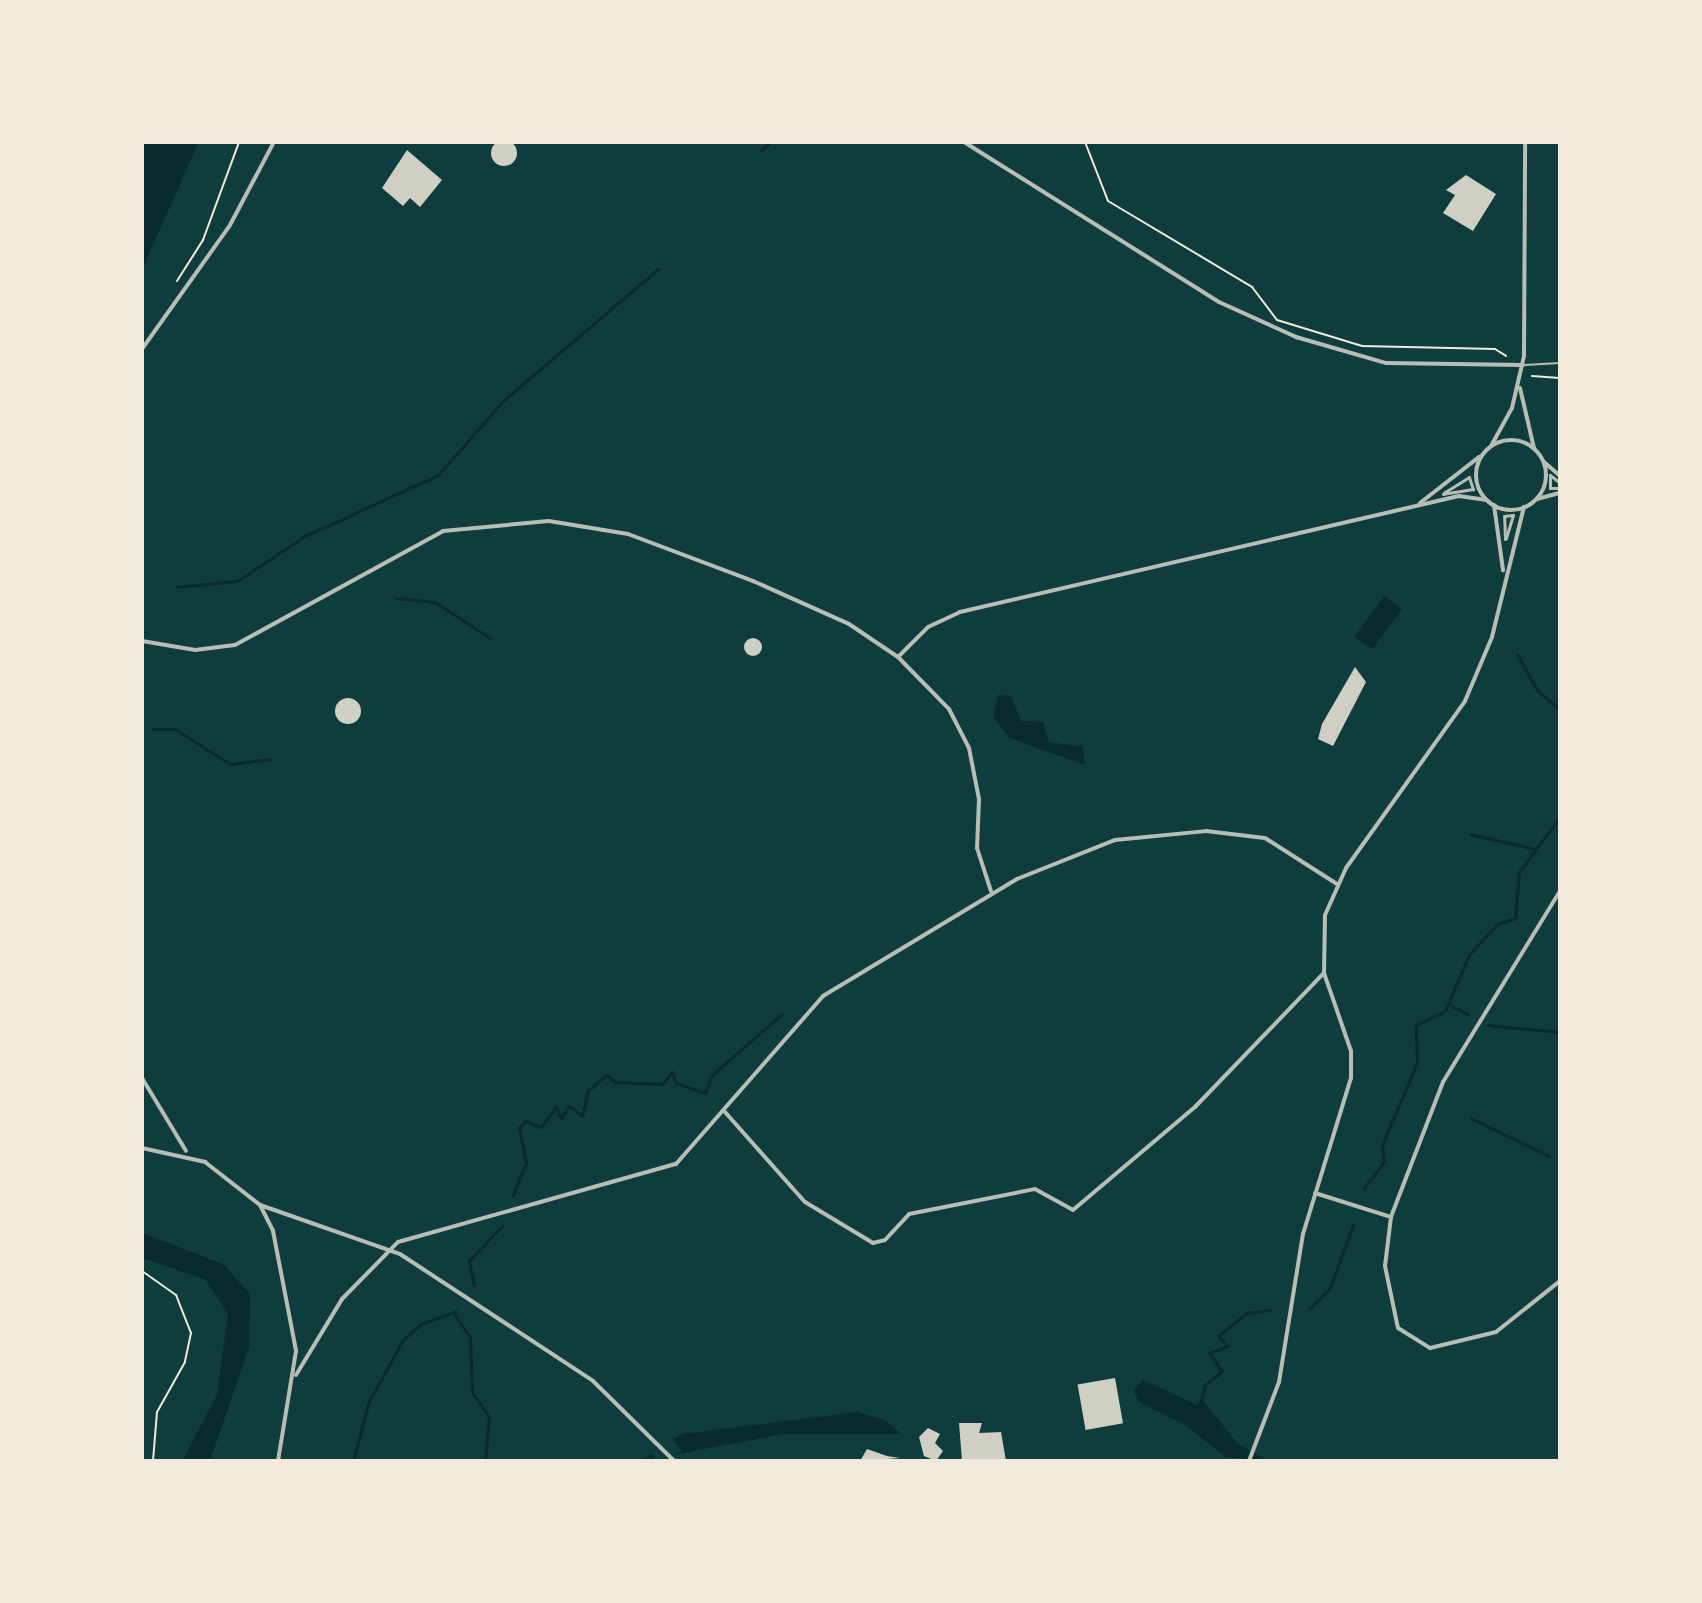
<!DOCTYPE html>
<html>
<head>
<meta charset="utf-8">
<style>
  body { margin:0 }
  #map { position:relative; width:1702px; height:1603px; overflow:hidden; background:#0f3d3e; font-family:Arial,sans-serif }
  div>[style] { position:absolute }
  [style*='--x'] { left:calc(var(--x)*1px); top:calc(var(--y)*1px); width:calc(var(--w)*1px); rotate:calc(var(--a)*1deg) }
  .water>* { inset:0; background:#0a2a2b; transform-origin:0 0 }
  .pier>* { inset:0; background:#0f3d3e }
  .stream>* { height:3px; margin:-1.5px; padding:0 1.5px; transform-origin:1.5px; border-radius:1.5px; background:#0a2a2b }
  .building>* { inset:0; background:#cfcfc3; transform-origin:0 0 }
  .round { border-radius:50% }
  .path>* { height:2px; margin:-1px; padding:0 1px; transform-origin:1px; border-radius:1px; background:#f1e9da }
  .service>* { height:2px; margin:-1px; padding:0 1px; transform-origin:1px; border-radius:1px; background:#b8beb3 }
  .pedestrian>* { height:3px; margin:-1.5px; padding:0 1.5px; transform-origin:1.5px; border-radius:1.5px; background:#b8beb3 }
  .minor>* { height:4px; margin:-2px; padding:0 2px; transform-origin:2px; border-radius:2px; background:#b8beb3 }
  .minor>.ring { margin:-2px; padding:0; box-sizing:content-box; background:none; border:4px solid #b8beb3; border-radius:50% }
  span { translate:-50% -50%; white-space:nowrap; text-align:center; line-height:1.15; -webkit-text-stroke:6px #f1e9da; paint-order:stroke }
  .frame { position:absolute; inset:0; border:144px solid #f1e9da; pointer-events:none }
</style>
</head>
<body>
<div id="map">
  <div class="water">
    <i style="clip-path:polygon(142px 142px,199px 142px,142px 269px)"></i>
    <i style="left:1384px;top:596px;width:22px;height:50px;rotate:36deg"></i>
    <i style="clip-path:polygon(998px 695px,1011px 696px,1021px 721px,1043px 722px,1049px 742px,1083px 747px,1085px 765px,1010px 738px,993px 717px)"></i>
    <i style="clip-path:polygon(142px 1233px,223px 1264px,250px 1294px,249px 1347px,210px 1461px,182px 1461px,217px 1395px,228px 1315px,206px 1280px,142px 1258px)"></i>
    <i style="clip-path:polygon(1143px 1380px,1197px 1405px,1201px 1398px,1237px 1443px,1268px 1461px,1225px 1457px,1187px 1426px,1138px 1401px,1134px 1391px)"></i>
    <i style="clip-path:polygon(857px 1412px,885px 1420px,901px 1434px,784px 1434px,640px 1461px,682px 1434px)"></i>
  </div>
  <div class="pier">
    <i style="clip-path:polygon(667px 1434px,682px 1451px,658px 1461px,648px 1449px)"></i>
  </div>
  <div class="stream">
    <i style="--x:761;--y:151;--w:13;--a:-45"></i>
    <i style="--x:176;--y:587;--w:61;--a:-5.6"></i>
    <i style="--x:237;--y:581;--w:82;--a:-33.5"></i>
    <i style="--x:305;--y:536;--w:146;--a:-24.6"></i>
    <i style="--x:438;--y:475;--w:100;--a:-48.7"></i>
    <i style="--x:504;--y:400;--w:202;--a:-40.4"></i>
    <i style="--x:396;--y:598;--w:39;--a:6"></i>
    <i style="--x:435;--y:602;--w:66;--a:33.2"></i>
    <i style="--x:1517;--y:654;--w:41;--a:60.9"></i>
    <i style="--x:1537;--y:690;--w:30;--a:41"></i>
    <i style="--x:152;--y:729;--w:23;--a:0"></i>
    <i style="--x:175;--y:729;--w:65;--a:32.5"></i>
    <i style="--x:230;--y:764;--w:40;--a:-7.1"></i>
    <i style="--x:1470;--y:834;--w:67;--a:13"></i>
    <i style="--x:1450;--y:1005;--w:20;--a:27"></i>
    <i style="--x:1488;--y:1025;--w:72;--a:5.6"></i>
    <i style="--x:1471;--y:1118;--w:87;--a:26"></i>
    <i style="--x:1364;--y:1188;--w:34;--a:-53"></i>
    <i style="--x:1384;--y:1161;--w:16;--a:-97"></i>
    <i style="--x:1382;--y:1145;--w:89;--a:-66.9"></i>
    <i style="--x:1417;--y:1063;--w:38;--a:-92"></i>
    <i style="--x:1416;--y:1025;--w:32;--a:-26"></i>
    <i style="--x:1445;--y:1011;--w:61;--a:-66.8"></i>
    <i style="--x:1469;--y:955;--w:42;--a:-47.9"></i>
    <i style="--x:1497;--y:924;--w:19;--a:-18"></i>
    <i style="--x:1515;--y:918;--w:46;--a:-85"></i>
    <i style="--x:1519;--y:872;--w:69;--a:-53.3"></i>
    <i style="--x:513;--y:1195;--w:35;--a:-68"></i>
    <i style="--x:526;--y:1162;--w:35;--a:-102"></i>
    <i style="--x:519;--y:1128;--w:9;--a:-49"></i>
    <i style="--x:525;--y:1121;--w:17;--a:21"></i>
    <i style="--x:541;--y:1127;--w:26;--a:-54"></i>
    <i style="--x:556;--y:1106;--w:13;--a:67"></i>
    <i style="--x:561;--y:1118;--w:14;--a:-56"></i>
    <i style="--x:569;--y:1106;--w:16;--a:38"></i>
    <i style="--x:582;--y:1116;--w:26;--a:-77"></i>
    <i style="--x:588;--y:1091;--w:24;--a:-42"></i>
    <i style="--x:606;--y:1075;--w:11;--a:38"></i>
    <i style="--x:615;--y:1082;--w:47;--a:2.4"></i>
    <i style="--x:662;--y:1084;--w:16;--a:-50"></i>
    <i style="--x:672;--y:1072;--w:12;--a:70"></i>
    <i style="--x:676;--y:1083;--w:31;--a:19"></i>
    <i style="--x:705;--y:1093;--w:19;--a:-69"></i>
    <i style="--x:712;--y:1075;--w:93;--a:-41.1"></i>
    <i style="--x:474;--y:1285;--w:25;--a:-102"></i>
    <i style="--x:469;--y:1261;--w:48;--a:-46.7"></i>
    <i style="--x:1309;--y:1309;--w:30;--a:-45"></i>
    <i style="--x:1330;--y:1288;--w:67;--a:-69.9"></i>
    <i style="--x:454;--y:1314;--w:28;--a:55"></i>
    <i style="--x:470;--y:1337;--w:55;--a:87.9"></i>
    <i style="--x:472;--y:1392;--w:30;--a:56"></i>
    <i style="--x:489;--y:1417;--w:44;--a:95.2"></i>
    <i style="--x:1201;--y:1401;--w:16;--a:-76"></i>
    <i style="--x:1205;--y:1385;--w:22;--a:-39"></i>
    <i style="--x:1222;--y:1371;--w:22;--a:-126"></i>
    <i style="--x:1209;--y:1353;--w:20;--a:-20"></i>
    <i style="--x:1228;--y:1346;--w:14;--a:-135"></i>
    <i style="--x:1218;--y:1336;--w:36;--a:-39"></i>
    <i style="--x:1246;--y:1313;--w:24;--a:-7"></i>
    <i style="--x:353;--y:1461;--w:62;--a:-75.1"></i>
    <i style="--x:369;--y:1401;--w:70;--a:-60.9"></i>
    <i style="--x:403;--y:1340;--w:24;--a:-42"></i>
    <i style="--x:421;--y:1324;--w:37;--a:-20"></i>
  </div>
  <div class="building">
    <i class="round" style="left:491px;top:140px;width:26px;height:26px"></i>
    <i style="clip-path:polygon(407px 150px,442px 180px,420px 207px,410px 198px,403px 206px,382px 188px)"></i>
    <i style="clip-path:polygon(1466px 175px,1496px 194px,1473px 231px,1443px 213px,1455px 195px,1446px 190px)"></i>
    <i class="round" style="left:744px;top:638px;width:18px;height:18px"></i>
    <i style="clip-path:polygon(1355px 667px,1366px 682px,1333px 746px,1318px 739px,1322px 724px)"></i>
    <i class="round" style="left:335px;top:698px;width:26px;height:26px"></i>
    <i style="left:1115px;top:1378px;width:46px;height:38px;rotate:80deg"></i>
    <i style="clip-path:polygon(959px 1423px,982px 1423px,979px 1433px,1001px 1432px,1006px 1461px,962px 1461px)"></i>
    <i style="clip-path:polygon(928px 1428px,940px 1434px,935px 1443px,943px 1451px,936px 1461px,924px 1456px,919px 1437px)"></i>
    <i style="clip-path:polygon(867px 1449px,887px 1456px,900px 1458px,860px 1461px)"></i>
  </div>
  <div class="path">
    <i style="--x:1085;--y:142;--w:63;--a:68.7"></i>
    <i style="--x:1108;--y:201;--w:168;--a:30.8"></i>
    <i style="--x:1252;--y:287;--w:41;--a:52.9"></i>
    <i style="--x:1277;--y:320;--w:89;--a:17"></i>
    <i style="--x:1362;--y:346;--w:133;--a:1.3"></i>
    <i style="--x:1495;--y:349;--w:13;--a:32"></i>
    <i style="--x:177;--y:281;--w:49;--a:-57.6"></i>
    <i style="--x:203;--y:240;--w:104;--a:-69.8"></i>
    <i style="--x:1532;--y:376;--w:28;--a:4"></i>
    <i style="--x:142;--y:1271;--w:42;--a:35.2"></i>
    <i style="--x:176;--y:1295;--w:41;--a:68.5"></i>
    <i style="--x:191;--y:1333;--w:30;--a:102"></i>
    <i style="--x:185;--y:1362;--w:57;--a:119.2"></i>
    <i style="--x:157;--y:1412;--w:49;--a:94.7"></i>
    <i style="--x:142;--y:1458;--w:3;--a:72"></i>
  </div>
  <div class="service">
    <i style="--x:1524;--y:365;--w:36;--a:-3"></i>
  </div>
  <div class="pedestrian">
    <i style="--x:1469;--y:477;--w:13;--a:72"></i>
    <i style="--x:1473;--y:489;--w:30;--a:171"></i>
    <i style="--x:1443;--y:494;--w:3;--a:-45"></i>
    <i style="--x:1445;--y:492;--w:28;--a:-32"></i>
    <i style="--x:1560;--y:483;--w:13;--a:-141"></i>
    <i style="--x:1550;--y:475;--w:13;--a:90"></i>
    <i style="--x:1550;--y:488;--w:10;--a:0"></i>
    <i style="--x:1513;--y:515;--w:24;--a:107"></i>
    <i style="--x:1506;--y:538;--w:1;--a:135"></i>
    <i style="--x:1505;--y:539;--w:23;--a:-92"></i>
    <i style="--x:1504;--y:516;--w:9;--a:-6"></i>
  </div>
  <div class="minor">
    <i style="--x:964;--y:142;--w:301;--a:32.1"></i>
    <i style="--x:1219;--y:302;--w:85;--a:24.4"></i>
    <i style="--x:1296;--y:337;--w:94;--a:16.1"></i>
    <i style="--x:1386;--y:363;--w:137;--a:0.8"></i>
    <i style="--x:142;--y:349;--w:152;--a:-54.6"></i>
    <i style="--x:230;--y:225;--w:94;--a:-62.1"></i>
    <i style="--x:1520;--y:388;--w:62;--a:76.9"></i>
    <i class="ring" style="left:1476px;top:440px;width:66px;height:66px"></i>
    <i style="--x:1491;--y:446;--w:43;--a:-61.1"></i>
    <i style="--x:1512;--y:408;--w:53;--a:-77"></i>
    <i style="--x:1524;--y:356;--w:214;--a:-89.7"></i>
    <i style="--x:1544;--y:462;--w:21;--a:41"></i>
    <i style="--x:1537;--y:499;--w:24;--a:-15"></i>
    <i style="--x:1420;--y:503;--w:75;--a:-37.9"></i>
    <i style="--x:1494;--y:505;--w:66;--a:82.1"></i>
    <i style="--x:142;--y:641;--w:54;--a:9.6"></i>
    <i style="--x:195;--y:650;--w:40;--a:-7.1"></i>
    <i style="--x:235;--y:645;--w:237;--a:-28.7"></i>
    <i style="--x:443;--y:531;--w:106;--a:-5.4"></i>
    <i style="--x:549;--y:521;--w:80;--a:9.3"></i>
    <i style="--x:628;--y:534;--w:134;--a:20.6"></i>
    <i style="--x:753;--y:581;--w:105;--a:24.1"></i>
    <i style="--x:849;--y:624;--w:59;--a:34"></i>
    <i style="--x:898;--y:657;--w:42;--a:-45"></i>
    <i style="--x:928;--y:627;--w:35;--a:-25"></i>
    <i style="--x:960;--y:612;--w:512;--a:-13.09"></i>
    <i style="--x:1459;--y:496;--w:28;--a:8"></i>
    <i style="--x:898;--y:657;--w:73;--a:45.6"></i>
    <i style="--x:949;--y:709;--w:44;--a:62.9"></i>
    <i style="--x:969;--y:748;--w:52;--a:78.9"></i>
    <i style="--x:979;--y:799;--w:49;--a:92.3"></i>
    <i style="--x:977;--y:848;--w:45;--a:72"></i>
    <i style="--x:1560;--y:891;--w:224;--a:121.5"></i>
    <i style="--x:1443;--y:1082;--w:145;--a:111.1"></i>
    <i style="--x:1391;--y:1217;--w:49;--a:97"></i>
    <i style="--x:1385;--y:1266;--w:63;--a:78.2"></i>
    <i style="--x:1398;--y:1328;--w:38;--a:32"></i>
    <i style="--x:1430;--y:1348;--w:68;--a:-13.6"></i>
    <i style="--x:1496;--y:1332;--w:82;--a:-38.6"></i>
    <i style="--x:142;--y:1078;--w:85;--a:58.9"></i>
    <i style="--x:725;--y:1112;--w:120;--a:48.4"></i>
    <i style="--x:805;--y:1202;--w:79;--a:31.1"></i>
    <i style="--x:873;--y:1243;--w:12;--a:-14"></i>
    <i style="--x:885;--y:1240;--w:35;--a:-47"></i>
    <i style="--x:909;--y:1214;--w:128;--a:-11.2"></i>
    <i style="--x:1035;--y:1189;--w:43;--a:28.9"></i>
    <i style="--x:1073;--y:1210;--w:160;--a:-40.2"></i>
    <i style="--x:1195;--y:1107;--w:186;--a:-46.1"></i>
    <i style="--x:142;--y:1148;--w:65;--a:12.5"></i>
    <i style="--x:205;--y:1162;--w:70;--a:38"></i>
    <i style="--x:260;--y:1205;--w:29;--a:63"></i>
    <i style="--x:273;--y:1231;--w:122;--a:79.1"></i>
    <i style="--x:296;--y:1351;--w:111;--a:99.3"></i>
    <i style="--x:1315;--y:1193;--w:80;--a:17.5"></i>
    <i style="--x:260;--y:1205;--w:148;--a:19.3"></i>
    <i style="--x:400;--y:1254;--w:231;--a:33.3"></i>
    <i style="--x:593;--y:1381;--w:114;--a:44.6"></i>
    <i style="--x:296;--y:1375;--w:89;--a:-58.8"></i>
    <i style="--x:342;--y:1299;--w:80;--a:-45.5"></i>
    <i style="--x:398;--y:1242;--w:289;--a:-15.7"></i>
    <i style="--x:676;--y:1164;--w:223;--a:-48.8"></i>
    <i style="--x:823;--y:996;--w:227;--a:-31.1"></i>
    <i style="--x:1017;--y:879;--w:105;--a:-21.7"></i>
    <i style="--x:1115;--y:840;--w:91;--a:-5.6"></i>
    <i style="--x:1206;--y:831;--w:59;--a:6.8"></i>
    <i style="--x:1265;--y:838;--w:85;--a:32.6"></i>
    <i style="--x:1249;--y:1461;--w:85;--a:-69.2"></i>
    <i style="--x:1279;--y:1382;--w:150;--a:-80.8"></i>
    <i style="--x:1303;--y:1234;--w:163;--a:-72.9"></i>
    <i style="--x:1351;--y:1078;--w:27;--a:-90"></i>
    <i style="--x:1351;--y:1051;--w:83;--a:-109.1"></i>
    <i style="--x:1324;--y:973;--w:58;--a:-89"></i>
    <i style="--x:1325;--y:915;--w:51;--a:-65.9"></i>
    <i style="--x:1346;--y:868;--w:205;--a:-54.5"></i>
    <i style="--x:1465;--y:701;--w:69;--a:-67.1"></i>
    <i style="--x:1492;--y:637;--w:134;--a:-76.2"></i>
  </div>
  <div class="frame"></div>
</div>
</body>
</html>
